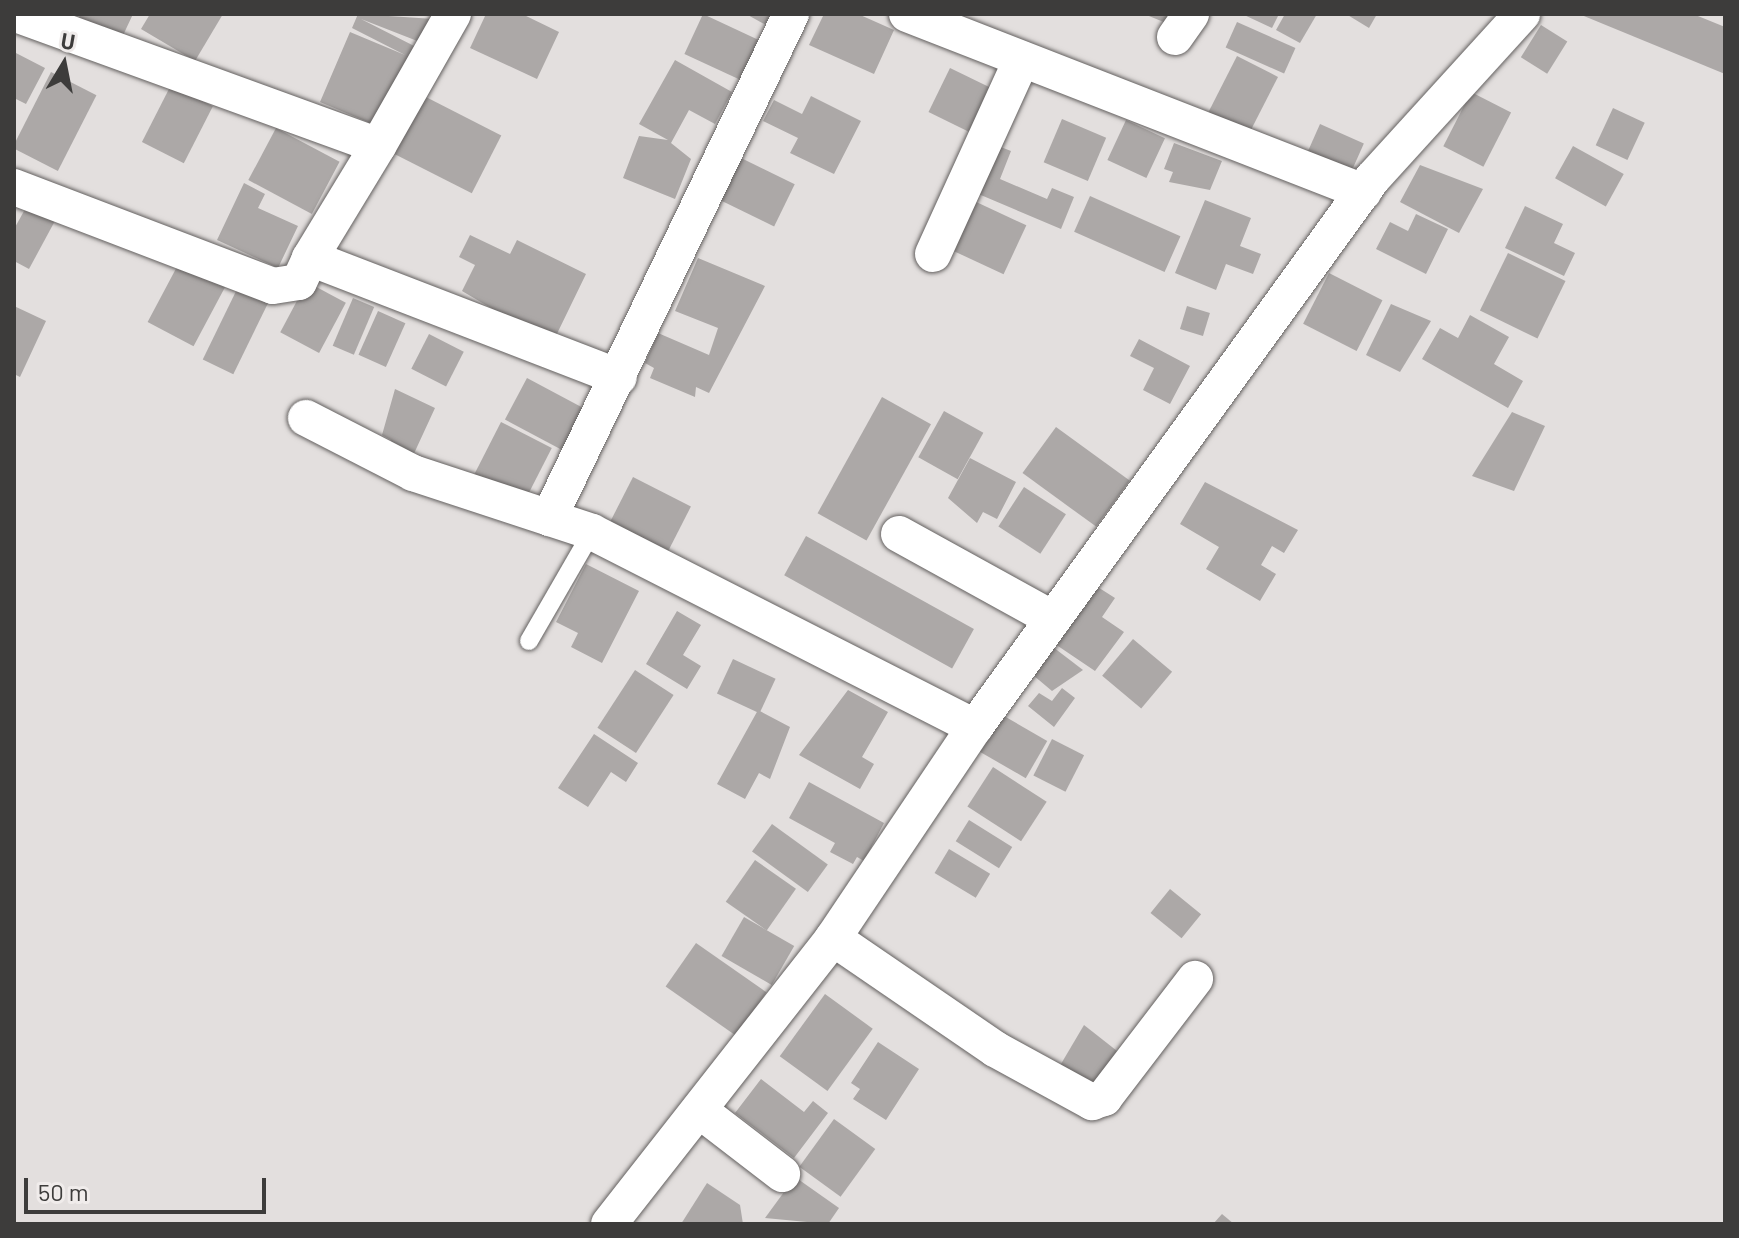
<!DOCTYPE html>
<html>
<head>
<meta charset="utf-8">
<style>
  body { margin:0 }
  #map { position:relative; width:1739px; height:1238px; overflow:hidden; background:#e3dfde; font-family:Barlow,sans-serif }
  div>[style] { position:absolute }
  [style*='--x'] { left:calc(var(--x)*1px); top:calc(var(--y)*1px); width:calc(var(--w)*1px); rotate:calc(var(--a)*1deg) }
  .building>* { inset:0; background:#aca8a7; transform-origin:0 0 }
  .roads { filter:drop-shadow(0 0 2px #63605f) drop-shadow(0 0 2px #63605f) }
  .lane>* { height:18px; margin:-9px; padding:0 9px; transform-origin:9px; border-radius:9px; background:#fff }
  .street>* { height:36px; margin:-18px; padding:0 18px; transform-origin:18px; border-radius:18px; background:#fff }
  span { translate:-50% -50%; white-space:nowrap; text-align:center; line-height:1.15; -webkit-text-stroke:6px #f0eceb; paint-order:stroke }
  .frame { position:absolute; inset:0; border:16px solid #3d3c3b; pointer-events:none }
  .north { position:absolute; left:24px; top:24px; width:80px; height:80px; -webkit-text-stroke:6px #f0eceb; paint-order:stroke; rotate:10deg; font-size:22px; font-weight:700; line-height:32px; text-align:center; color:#3d3c3b }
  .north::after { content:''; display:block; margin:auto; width:28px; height:36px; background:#3d3c3b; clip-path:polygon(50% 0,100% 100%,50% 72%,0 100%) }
  .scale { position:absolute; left:24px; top:1178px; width:242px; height:36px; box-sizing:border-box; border:4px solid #3d3c3b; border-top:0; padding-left:10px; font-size:24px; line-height:28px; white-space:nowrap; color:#3d3c3b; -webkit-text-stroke:6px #f0eceb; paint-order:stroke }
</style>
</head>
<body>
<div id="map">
  <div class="building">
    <i style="clip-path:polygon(81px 14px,133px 14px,119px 44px,76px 23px)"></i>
    <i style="clip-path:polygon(150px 14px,223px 14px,195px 61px,141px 29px)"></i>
    <i style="clip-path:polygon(358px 14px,434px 19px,425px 44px,361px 19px,422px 50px,382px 128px,320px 102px,350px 32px,405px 55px,352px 28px)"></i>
    <i style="clip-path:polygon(486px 14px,522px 14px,559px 32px,537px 79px,470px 48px)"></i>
    <i style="left:703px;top:14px;width:68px;height:44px;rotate:25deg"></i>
    <i style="clip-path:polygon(746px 14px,772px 14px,766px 25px)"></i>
    <i style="clip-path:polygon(824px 14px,858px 14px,894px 30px,874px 74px,809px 45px)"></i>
    <i style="clip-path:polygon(1144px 14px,1181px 14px,1176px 27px)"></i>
    <i style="clip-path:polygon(1242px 14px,1279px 14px,1272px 28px)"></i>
    <i style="clip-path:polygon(1285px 14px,1317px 14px,1300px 43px,1276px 30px)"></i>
    <i style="clip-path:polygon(1346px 14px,1377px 14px,1369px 28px)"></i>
    <i style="clip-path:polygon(1579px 14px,1693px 14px,1725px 27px,1725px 74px)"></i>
    <i style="left:1237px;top:22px;width:64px;height:28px;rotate:24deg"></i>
    <i style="left:1541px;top:25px;width:31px;height:38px;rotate:32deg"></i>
    <i style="clip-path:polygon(14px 52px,45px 68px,26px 104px,14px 98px)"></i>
    <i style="left:1237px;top:56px;width:46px;height:67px;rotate:27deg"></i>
    <i style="clip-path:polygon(675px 60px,732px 92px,715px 124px,689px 110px,671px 143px,691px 159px,675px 199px,623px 178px,639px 136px,668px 140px,639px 124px)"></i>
    <i style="left:950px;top:68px;width:55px;height:49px;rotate:26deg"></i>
    <i style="left:51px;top:72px;width:51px;height:85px;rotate:27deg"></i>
    <i style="left:171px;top:85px;width:47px;height:64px;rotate:27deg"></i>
    <i style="left:1471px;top:92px;width:45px;height:61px;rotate:27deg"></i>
    <i style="left:422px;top:95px;width:89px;height:65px;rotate:27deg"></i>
    <i style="clip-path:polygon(811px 96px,861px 121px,834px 174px,790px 153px,798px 138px,763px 121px,774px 100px,802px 114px)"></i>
    <i style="left:1613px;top:108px;width:35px;height:41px;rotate:25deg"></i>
    <i style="left:1062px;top:119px;width:48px;height:47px;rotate:23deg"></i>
    <i style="left:1126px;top:120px;width:43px;height:44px;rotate:25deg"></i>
    <i style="left:1320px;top:124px;width:48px;height:30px;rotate:24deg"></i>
    <i style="left:276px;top:128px;width:72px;height:59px;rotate:28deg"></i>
    <i style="clip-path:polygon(988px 142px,1011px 151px,1000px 179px,1047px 199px,1052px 188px,1074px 197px,1061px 229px,969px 190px)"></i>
    <i style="clip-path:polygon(1174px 143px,1222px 161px,1210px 190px,1169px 182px,1173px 172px,1164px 169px)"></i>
    <i style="left:1573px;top:146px;width:58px;height:37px;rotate:29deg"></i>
    <i style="left:739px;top:157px;width:62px;height:47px;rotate:26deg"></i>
    <i style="clip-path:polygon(1420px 165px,1483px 189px,1459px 233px,1400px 202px)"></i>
    <i style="clip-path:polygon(244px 183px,265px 194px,258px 208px,298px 226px,278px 268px,217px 240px)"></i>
    <i style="left:1090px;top:196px;width:99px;height:39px;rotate:24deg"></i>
    <i style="left:972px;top:200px;width:60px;height:54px;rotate:25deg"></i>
    <i style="clip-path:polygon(1205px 200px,1251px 218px,1240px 246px,1261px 254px,1253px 274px,1226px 264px,1216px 290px,1175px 273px)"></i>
    <i style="clip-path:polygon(28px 204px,56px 219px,29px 269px,14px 261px,14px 229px)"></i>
    <i style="clip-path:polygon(1525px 206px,1563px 224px,1554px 243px,1575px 253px,1564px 276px,1505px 248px)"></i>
    <i style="clip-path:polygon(1416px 214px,1448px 229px,1426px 274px,1376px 249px,1390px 222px,1408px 231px)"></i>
    <i style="clip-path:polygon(470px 235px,510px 254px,517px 240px,586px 274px,552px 344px,462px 291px,475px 265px,459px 257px)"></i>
    <i style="left:1508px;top:253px;width:64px;height:64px;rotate:26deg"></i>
    <i style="clip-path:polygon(698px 258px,765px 286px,709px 393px,696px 387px,695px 397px,650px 378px,654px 368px,645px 363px,658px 333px,709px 355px,718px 328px,675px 311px)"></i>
    <i style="left:180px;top:261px;width:52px;height:69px;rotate:28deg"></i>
    <i style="left:1329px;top:273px;width:60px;height:57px;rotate:27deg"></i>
    <i style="left:307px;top:282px;width:44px;height:57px;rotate:28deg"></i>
    <i style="left:240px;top:283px;width:34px;height:85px;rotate:26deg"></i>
    <i style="left:353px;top:298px;width:23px;height:52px;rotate:23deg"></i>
    <i style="clip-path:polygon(1391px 304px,1431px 321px,1400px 372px,1366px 355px)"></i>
    <i style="clip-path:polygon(14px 306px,46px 321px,20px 377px,14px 374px)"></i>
    <i style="left:1187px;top:306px;width:24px;height:24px;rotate:17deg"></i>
    <i style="left:378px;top:311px;width:30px;height:48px;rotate:24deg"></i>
    <i style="clip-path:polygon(1470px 315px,1509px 337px,1494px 364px,1523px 381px,1508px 408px,1422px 359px,1440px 328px,1458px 338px)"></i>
    <i style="left:429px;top:334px;width:39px;height:39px;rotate:27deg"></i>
    <i style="clip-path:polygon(1139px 339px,1190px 366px,1170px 404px,1143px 390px,1154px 368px,1130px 356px)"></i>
    <i style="left:527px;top:378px;width:69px;height:47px;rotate:28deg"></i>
    <i style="clip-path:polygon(395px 389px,435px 408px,411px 460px,387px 448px,391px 440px,382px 435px)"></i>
    <i style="left:882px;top:397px;width:56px;height:133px;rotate:29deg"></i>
    <i style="left:944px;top:411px;width:45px;height:53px;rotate:29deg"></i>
    <i style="clip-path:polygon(1512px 412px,1545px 426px,1514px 491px,1472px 476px)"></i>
    <i style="left:501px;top:422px;width:57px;height:61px;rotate:27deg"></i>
    <i style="left:1056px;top:427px;width:91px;height:57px;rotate:36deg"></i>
    <i style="clip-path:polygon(970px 458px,1016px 482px,997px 519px,983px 512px,977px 523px,948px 498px)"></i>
    <i style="left:633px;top:477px;width:65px;height:59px;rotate:27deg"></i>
    <i style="clip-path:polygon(1205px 482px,1298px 530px,1284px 553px,1272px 546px,1261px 565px,1276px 574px,1260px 601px,1206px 569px,1219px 547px,1180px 524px)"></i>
    <i style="left:1024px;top:487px;width:50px;height:47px;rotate:33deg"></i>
    <i style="left:806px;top:536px;width:192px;height:45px;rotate:29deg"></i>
    <i style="clip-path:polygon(586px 564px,639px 591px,602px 663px,571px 647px,578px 633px,556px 622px)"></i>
    <i style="clip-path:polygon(1093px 584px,1115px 598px,1102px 617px,1124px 632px,1095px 671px,1055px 644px)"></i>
    <i style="clip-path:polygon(677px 611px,701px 625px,683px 655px,701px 666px,687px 689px,646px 664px)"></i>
    <i style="left:1133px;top:639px;width:51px;height:48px;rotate:40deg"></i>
    <i style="clip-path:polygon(1049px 644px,1083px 670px,1052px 691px,1027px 670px)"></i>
    <i style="left:733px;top:659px;width:47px;height:38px;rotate:25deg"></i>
    <i style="left:635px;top:670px;width:46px;height:69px;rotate:33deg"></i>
    <i style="clip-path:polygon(1062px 688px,1075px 698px,1054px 727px,1028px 706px,1039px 693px,1052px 701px)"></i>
    <i style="clip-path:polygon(848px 690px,888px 712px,862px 757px,874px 764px,860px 789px,799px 755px)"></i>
    <i style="clip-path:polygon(758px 710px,790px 727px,770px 779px,759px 773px,745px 799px,717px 784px)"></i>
    <i style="left:997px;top:712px;width:58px;height:43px;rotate:30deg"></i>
    <i style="clip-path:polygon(594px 734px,638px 763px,626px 782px,611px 772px,588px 807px,558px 788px)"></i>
    <i style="left:1052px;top:739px;width:36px;height:41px;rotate:27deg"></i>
    <i style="left:993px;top:767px;width:64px;height:47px;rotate:33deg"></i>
    <i style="clip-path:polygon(809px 782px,884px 823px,864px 861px,857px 857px,853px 864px,830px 852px,835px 843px,789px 818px)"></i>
    <i style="left:969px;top:820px;width:51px;height:25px;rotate:32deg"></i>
    <i style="left:772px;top:824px;width:69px;height:34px;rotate:36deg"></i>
    <i style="left:949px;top:849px;width:48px;height:28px;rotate:31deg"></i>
    <i style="left:755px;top:860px;width:50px;height:51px;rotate:35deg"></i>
    <i style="left:1170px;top:889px;width:40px;height:31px;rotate:39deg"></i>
    <i style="left:744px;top:917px;width:58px;height:45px;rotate:30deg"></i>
    <i style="left:696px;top:943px;width:86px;height:53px;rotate:35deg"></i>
    <i style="left:825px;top:994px;width:59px;height:77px;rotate:36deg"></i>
    <i style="clip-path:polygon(1084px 1025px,1126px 1058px,1096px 1097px,1058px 1069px)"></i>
    <i style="clip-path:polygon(878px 1042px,919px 1069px,886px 1120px,853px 1099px,860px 1089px,851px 1083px)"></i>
    <i style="clip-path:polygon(761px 1079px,804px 1112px,813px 1101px,828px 1113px,794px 1158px,735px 1113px)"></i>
    <i style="left:834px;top:1119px;width:51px;height:59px;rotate:36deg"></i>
    <i style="clip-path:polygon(795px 1177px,839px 1208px,828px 1224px,765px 1218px)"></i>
    <i style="clip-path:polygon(707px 1183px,740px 1205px,743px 1224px,681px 1224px)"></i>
    <i style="clip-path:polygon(1222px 1214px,1234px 1224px,1213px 1224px)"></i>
  </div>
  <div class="roads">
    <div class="lane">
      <i style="--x:529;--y:641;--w:126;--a:-60"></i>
    </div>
    <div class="street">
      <i style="--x:16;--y:14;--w:385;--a:20"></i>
      <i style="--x:378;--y:146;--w:152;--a:-60.4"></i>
      <i style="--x:907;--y:14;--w:490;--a:21.3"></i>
      <i style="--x:1175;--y:37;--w:28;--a:-55"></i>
      <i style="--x:378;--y:146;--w:131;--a:121.3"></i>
      <i style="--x:310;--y:258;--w:331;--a:21.1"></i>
      <i style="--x:14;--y:187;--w:277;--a:20.9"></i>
      <i style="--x:273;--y:286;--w:26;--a:-9"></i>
      <i style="--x:299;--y:282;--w:26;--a:-65"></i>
      <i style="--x:933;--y:254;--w:214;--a:-65.5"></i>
      <i style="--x:306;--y:418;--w:120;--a:27.2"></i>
      <i style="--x:413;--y:473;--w:188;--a:18.2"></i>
      <i style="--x:592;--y:532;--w:430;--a:27"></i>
      <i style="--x:549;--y:518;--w:559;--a:-64.35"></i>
      <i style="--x:899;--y:534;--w:176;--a:28.9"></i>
      <i style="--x:833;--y:938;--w:196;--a:34.4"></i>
      <i style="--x:995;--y:1049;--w:111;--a:28.7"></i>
      <i style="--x:1092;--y:1102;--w:13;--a:-18"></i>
      <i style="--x:1104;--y:1098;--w:150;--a:-52.6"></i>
      <i style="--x:699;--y:1110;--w:105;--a:37.6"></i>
      <i style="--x:609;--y:1224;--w:363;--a:-51.9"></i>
      <i style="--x:833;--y:938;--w:254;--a:-56.1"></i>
      <i style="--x:975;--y:727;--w:677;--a:-54.08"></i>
      <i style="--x:1372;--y:179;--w:223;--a:-47.7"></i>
    </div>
  </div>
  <div class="frame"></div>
  <div class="north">U</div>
  <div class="scale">50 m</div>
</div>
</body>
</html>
